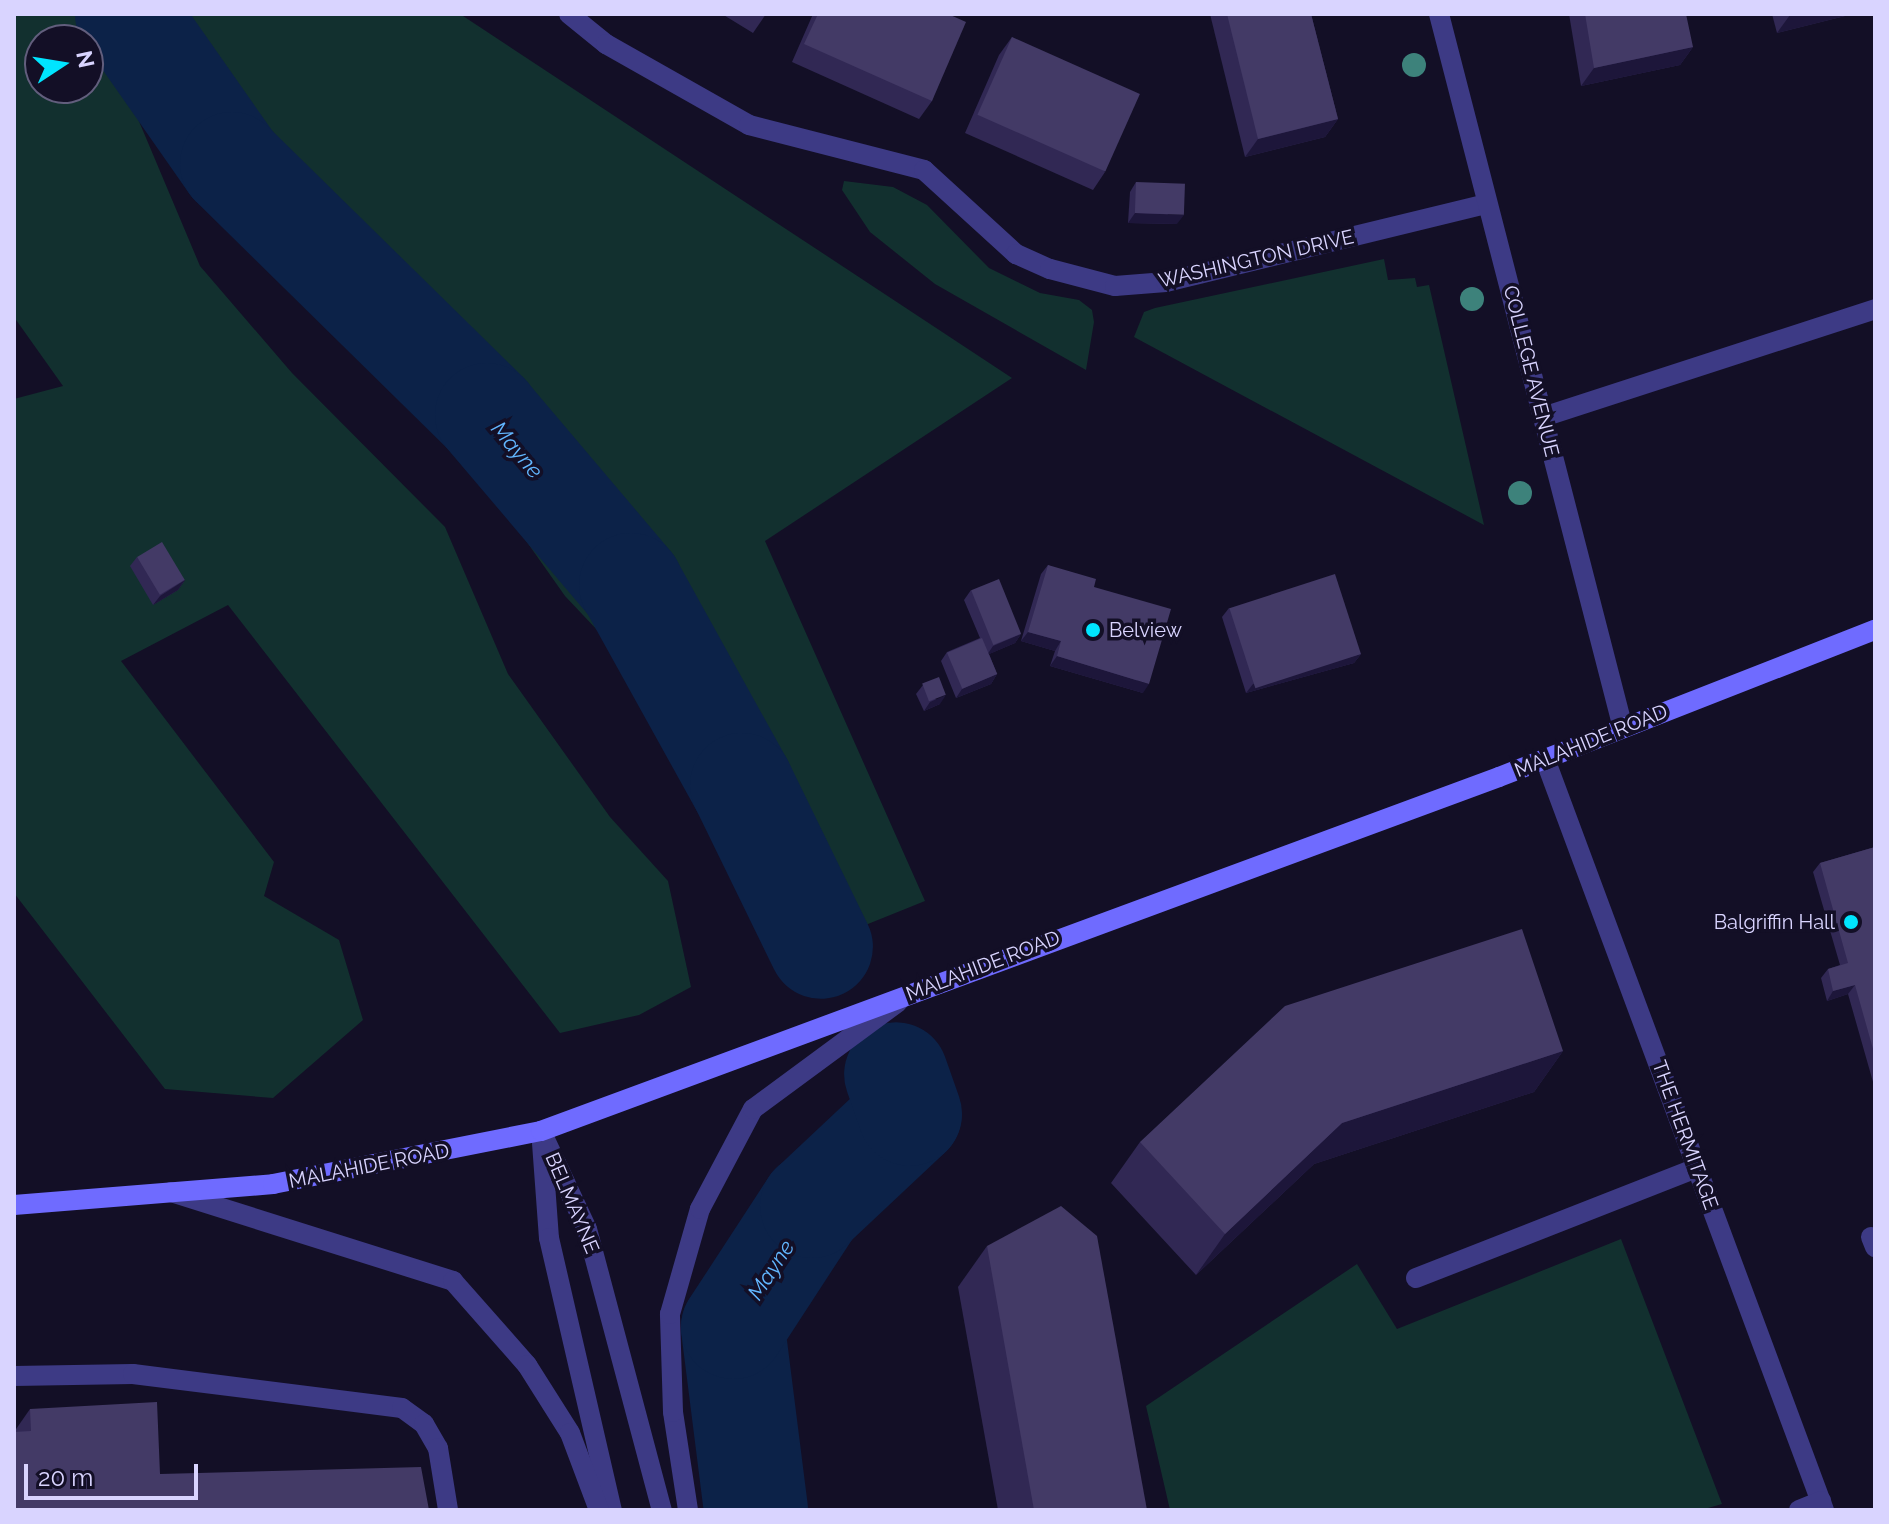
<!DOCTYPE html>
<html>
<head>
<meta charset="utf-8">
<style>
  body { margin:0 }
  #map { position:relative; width:1889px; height:1524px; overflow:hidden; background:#130f26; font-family:Raleway,sans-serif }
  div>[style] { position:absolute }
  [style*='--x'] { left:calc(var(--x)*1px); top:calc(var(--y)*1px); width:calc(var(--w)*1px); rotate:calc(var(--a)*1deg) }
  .green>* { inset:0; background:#12302f }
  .river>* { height:104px; margin:-52px; padding:0 52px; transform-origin:52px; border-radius:52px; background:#0c2248 }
  .service>* { height:20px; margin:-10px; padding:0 10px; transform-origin:10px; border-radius:10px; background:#3d3a85 }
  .minor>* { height:20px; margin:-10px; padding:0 10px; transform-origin:10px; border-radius:10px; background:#3d3a85 }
  .tertiary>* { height:20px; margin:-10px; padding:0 10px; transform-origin:10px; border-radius:10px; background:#3d3a85 }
  .secondary>* { height:20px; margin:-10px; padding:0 10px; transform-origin:10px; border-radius:10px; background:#6f6bff }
  .trees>* { width:24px; height:24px; margin:-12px; border-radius:50%; background:#3d827b }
  .wall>* { inset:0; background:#312854 }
  .shaded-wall>* { inset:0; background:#1d163a }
  .building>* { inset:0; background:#433a66; transform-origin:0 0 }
  .dots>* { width:22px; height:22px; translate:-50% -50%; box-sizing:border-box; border:4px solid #130f26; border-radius:50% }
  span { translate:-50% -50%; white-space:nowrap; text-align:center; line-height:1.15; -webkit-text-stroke:7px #130f26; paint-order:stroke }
  .street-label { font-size:20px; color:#d9d4ff }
  .poi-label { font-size:20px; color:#d9d4ff }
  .left { translate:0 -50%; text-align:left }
  .right { translate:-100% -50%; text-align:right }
  .water-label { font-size:22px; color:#62b6ff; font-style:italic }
  .frame { position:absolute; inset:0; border:16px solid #d9d4ff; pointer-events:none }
  .north { position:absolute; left:24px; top:24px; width:80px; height:80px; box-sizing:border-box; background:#130f26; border:2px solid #625e7d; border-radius:50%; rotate:78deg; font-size:22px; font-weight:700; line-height:32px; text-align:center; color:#d9d4ff }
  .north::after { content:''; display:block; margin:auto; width:28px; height:36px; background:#00e5ff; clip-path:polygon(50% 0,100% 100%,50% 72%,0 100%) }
  .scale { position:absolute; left:24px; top:1464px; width:174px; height:36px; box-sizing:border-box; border:4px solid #d9d4ff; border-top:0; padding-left:10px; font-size:24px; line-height:28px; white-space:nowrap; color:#d9d4ff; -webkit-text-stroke:6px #130f26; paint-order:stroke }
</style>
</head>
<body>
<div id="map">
  <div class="green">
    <i style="clip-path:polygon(evenodd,14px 14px,75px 14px,106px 43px,200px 266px,292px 373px,445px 527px,508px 674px,610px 817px,668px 881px,691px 987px,639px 1015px,560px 1033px,228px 605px,121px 661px,274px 862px,264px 896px,339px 940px,363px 1020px,273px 1098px,165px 1089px,14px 893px,14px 399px,63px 386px,14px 317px,14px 14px,40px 40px,88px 40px,88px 88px,40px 88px,40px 40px)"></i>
    <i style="clip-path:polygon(118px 14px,460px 14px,1012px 378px,765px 541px,925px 901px,796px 953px,781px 940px,649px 685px,565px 596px,505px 511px,340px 320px,234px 101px,180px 89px)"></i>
    <i style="clip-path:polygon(844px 181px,893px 187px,927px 205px,989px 268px,1040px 293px,1079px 300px,1092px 310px,1094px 322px,1086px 370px,935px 284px,870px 232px,842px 190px)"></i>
    <i style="clip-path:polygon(1384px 259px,1388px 280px,1415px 278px,1417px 287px,1429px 285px,1484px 525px,1134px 337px,1144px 312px,1155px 308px)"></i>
    <i style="clip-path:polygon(1621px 1239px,1722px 1504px,1701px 1510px,1170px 1510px,1146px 1406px,1357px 1264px,1397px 1329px)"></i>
  </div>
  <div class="river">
    <i style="--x:127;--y:14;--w:183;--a:55"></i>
    <i style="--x:232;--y:164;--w:358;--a:44.5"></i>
    <i style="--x:487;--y:415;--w:223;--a:49.7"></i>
    <i style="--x:631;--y:585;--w:229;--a:61"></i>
    <i style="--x:742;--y:785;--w:180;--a:64"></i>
    <i style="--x:756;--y:1510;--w:184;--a:-97.2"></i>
    <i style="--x:733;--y:1327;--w:145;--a:-56.9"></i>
    <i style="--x:812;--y:1206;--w:134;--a:-43.2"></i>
    <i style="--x:910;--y:1114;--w:42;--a:-109.3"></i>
  </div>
  <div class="service">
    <i style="--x:1416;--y:1278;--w:302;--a:-21.4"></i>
  </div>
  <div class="minor">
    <i style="--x:569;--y:14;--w:48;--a:39"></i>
    <i style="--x:606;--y:44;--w:164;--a:29.5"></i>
    <i style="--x:749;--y:125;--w:181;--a:14.4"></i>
    <i style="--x:924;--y:170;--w:125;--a:42.4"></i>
    <i style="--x:1016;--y:254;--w:37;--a:24"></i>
    <i style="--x:1050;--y:269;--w:67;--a:14.7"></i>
    <i style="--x:1115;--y:286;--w:51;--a:-4.5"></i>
    <i style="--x:1166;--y:282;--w:330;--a:-13.7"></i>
    <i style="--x:1439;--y:14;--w:737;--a:75.55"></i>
    <i style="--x:1543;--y:417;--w:349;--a:-18"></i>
    <i style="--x:1545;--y:759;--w:801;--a:69.62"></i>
    <i style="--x:1871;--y:1237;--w:11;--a:68"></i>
    <i style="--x:14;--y:1376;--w:119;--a:-1"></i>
    <i style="--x:133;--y:1374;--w:271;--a:7.2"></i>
    <i style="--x:402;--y:1408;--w:27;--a:36"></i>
    <i style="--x:424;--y:1424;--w:28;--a:60"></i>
    <i style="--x:438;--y:1448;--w:63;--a:80.8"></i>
    <i style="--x:1799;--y:1510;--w:24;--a:-22"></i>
  </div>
  <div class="tertiary">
    <i style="--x:541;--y:1131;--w:108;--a:64.9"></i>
    <i style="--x:587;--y:1229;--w:291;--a:75.1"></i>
    <i style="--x:542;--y:1143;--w:95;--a:85.8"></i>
    <i style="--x:549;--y:1238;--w:279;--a:77"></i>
    <i style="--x:171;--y:1192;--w:296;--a:17.5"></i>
    <i style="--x:453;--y:1281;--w:112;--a:48.6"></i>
    <i style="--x:527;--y:1365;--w:80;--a:57.7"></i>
    <i style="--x:570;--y:1433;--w:82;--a:69.4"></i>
    <i style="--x:688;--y:1510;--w:99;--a:-98.7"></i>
    <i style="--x:673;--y:1412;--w:98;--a:-91.8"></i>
    <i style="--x:670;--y:1314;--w:109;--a:-74.1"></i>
    <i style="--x:700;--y:1209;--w:113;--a:-62.1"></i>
    <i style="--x:753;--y:1109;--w:180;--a:-36.4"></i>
  </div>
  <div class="secondary">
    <i style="--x:14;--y:1205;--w:260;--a:-4.6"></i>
    <i style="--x:273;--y:1184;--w:273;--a:-11.2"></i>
    <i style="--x:541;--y:1131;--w:1021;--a:-20.28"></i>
    <i style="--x:1499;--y:777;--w:404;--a:-21.4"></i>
  </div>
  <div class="trees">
    <i style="left:1414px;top:65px"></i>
    <i style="left:1472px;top:299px"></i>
    <i style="left:1520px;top:493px"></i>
  </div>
  <div class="wall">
    <i style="clip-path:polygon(722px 14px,766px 14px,753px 33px)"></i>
    <i style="clip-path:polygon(813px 14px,948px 14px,932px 101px,919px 119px,792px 62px)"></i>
    <i style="clip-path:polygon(1210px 14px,1311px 14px,1338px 119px,1325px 137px,1245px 157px)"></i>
    <i style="clip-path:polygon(1569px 14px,1669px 14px,1693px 47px,1680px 65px,1581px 86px)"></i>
    <i style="clip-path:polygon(1772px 14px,1853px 14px,1777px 33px)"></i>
    <i style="clip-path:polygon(1012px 37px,1105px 172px,1093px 190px,965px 133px,999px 55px)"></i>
    <i style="clip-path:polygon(1136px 182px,1177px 224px,1128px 223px,1130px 192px)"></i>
    <i style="clip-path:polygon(137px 557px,185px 580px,178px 590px,153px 605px,130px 566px)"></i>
    <i style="clip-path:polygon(1048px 565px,1094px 587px,1143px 693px,1050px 666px,1055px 651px,1021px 641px,1041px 574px)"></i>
    <i style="clip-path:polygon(971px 590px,1021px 634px,1015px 643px,989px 654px,997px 674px,991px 684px,956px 698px,941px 661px,947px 652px,980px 638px,964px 600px)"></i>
    <i style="clip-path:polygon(1229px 608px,1361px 654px,1354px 663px,1246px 693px,1222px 617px)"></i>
    <i style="clip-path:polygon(923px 685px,940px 704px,924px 711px,916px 694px)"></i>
    <i style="clip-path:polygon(1875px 847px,1875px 1089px,1848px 994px,1827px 1001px,1821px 978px,1828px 969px,1840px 965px,1813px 872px,1820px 863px)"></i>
    <i style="clip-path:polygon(1563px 1051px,1534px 1092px,1314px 1164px,1196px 1275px,1111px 1183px,1140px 1142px)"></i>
    <i style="clip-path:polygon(987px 1246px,1147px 1510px,998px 1510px,958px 1287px)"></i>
    <i style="clip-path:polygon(30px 1409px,160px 1474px,14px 1510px,14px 1432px)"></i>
  </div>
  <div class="shaded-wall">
    <i style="clip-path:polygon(1794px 14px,1853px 14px,1777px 33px,1790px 15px)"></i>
    <i style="clip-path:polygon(1693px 47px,1680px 65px,1581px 86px,1594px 68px)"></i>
    <i style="clip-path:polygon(1338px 119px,1325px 137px,1245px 157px,1258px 139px)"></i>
    <i style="clip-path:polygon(1135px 213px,1184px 215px,1177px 224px,1128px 223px)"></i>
    <i style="clip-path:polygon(185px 580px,178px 590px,153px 605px,160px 596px)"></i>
    <i style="clip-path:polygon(1028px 632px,1061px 641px,1055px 651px,1021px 641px)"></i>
    <i style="clip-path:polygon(1021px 634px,1015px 643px,987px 655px,993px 646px)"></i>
    <i style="clip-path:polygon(1361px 654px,1354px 663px,1246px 693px,1253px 684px)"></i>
    <i style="clip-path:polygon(1057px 656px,1149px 684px,1143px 693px,1050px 666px)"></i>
    <i style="clip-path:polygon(997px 674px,991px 684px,956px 698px,962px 689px)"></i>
    <i style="clip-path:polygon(946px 695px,940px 704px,924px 711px,930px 702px)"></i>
    <i style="clip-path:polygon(1855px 985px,1848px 994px,1827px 1001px,1833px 991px)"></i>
    <i style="clip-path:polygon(1563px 1051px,1534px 1092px,1314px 1164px,1196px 1275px,1225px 1234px,1342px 1123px)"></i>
  </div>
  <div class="building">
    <i style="clip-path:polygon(818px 14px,948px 14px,966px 22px,932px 101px,804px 44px)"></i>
    <i style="clip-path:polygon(1227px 14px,1311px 14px,1338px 119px,1258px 139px)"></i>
    <i style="clip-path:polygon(1585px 14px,1669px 14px,1669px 15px,1686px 14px,1693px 47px,1594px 68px)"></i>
    <i style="left:1012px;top:37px;width:140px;height:85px;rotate:24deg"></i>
    <i style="left:1136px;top:182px;width:49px;height:31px;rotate:2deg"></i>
    <i style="left:162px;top:542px;width:44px;height:29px;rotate:59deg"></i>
    <i style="clip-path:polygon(1048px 565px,1096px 579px,1094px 587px,1171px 609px,1149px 684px,1057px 656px,1061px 641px,1028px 632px)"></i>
    <i style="left:1335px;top:574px;width:84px;height:111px;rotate:72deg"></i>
    <i style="left:999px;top:579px;width:59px;height:30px;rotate:68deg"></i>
    <i style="left:982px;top:638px;width:39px;height:38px;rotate:67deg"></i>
    <i style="left:939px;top:677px;width:19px;height:18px;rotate:69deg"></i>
    <i style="clip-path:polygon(1875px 847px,1875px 1056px,1855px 985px,1833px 991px,1828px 969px,1848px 963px,1820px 863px)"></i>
    <i style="clip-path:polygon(1522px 929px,1563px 1051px,1342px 1123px,1225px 1234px,1140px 1142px,1285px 1006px)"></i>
    <i style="clip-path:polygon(1061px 1206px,1097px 1236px,1147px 1510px,1034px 1510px,987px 1246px)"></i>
    <i style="clip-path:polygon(157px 1402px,160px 1474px,421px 1467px,429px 1510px,14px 1510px,14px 1432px,31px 1431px,30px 1409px)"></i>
  </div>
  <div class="dots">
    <i style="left:1093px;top:630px;background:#00e5ff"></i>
    <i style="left:1851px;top:922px;background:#00e5ff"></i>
  </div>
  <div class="street-label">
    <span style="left:1256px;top:259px;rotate:-13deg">WASHINGTON DRIVE</span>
    <span style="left:1531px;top:371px;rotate:76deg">COLLEGE AVENUE</span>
    <span style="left:1591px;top:741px;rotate:-22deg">MALAHIDE ROAD</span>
    <span style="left:983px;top:966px;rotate:-21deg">MALAHIDE ROAD</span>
    <span style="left:1685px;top:1135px;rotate:70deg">THE HERMITAGE</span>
    <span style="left:369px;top:1166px;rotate:-11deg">MALAHIDE ROAD</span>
    <span style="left:572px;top:1203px;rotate:67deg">BELMAYNE</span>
  </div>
  <div class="poi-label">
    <span class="left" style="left:1109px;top:630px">Belview</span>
    <span class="right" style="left:1835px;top:922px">Balgriffin Hall</span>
  </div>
  <div class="water-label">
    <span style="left:517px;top:450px;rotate:50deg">Mayne</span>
    <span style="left:771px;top:1270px;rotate:-57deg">Mayne</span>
  </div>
  <div class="frame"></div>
  <div class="north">N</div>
  <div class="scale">20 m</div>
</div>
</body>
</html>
